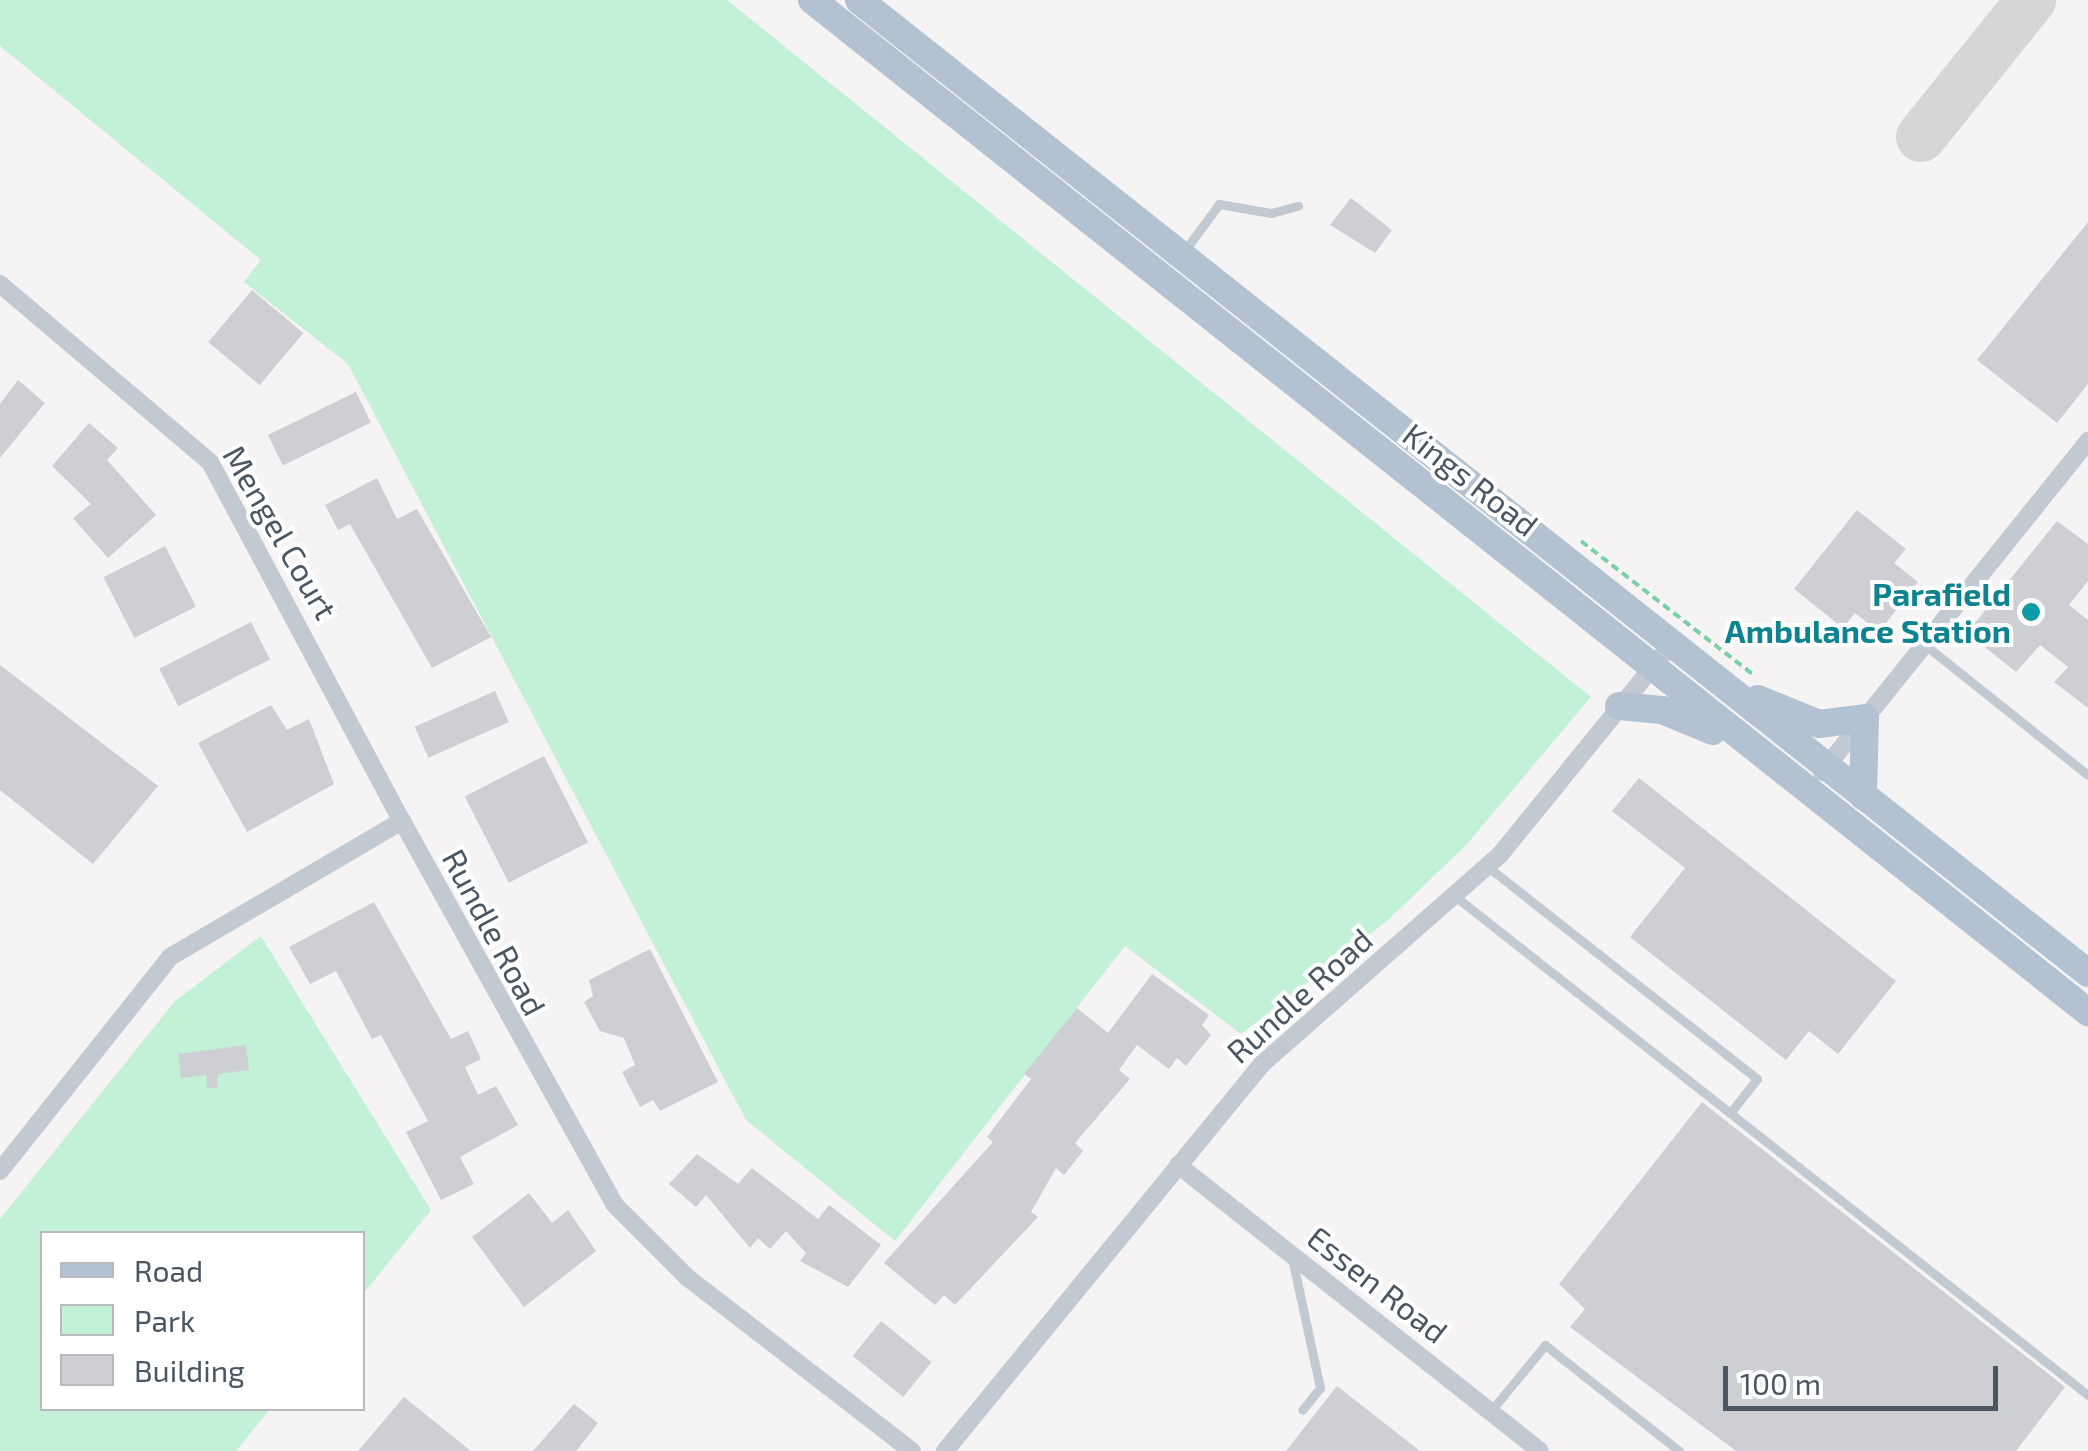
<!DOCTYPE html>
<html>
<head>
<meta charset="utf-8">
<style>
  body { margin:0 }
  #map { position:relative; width:2088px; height:1451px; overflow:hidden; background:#f5f3f3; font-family:"Exo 2",sans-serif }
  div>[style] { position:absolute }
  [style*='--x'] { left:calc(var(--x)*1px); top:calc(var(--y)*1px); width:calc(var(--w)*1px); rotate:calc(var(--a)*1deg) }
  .green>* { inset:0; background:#c3f1d5 }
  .taxiway>* { height:50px; margin:-25px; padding:0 25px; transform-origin:25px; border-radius:25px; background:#d5d6d8 }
  .building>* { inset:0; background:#cdcfd5; transform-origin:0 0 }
  .path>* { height:4px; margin-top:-2px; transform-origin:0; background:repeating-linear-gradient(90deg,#7ad0a6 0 8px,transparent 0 13px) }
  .lane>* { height:9px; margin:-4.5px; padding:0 4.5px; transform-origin:4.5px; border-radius:4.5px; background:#c1cad2 }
  .street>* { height:18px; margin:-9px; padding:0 9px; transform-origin:9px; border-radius:9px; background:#c1cad2 }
  .primary>* { height:28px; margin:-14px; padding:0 14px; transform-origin:14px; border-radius:14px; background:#b3c2d1 }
  .dots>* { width:28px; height:28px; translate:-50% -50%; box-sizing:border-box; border:5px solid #fff; border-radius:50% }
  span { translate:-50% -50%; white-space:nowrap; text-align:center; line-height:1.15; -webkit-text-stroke:8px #fff; paint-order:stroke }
  .street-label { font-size:32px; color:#4a5661 }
  .culture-label { font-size:32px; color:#0d838f; font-weight:700 }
  .right { translate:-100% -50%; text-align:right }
  .legend { position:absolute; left:40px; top:1231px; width:325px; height:180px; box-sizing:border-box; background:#fff; border:2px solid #b7bbc0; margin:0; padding:12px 18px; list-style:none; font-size:30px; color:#4a5661 }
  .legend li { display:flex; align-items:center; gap:20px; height:50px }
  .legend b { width:50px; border:2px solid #b7bbc0 }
  .scale { position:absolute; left:1723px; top:1366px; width:275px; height:45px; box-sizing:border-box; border:5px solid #4a5661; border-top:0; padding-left:12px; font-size:30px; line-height:35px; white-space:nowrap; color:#4a5661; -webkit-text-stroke:8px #fff; paint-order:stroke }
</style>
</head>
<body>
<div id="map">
  <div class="green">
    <i style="clip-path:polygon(0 0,727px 0,1591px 697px,1467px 844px,1387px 921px,1241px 1034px,1125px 946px,895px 1241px,746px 1120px,348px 364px,244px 282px,261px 260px,0 46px)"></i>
    <i style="clip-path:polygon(261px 936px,431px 1210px,363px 1294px,362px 1234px,42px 1234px,42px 1408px,270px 1409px,236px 1451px,0 1451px,0 1219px,175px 1001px)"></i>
  </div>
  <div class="taxiway">
    <i style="--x:1921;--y:137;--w:176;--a:-51.2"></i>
  </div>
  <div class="building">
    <i style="clip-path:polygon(1351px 198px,1392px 230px,1375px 253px,1330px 225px)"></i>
    <i style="clip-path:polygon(2088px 222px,2088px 384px,2057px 423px,1977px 360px)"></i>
    <i style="left:252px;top:290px;width:67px;height:68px;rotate:40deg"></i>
    <i style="clip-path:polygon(18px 380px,45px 403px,0 458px,0 404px)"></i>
    <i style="left:356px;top:392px;width:34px;height:98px;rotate:64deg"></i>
    <i style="clip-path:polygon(89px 423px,118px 448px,107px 460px,156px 515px,108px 558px,73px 518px,91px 504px,52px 466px)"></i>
    <i style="clip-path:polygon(377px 478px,397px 519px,417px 509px,491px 637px,432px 668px,350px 524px,338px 530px,325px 505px)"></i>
    <i style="clip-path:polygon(1857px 510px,1906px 549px,1894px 563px,1918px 582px,1879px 632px,1855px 613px,1843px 628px,1794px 589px)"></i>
    <i style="clip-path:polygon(2057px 521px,2088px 544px,2088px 581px,2069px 605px,2088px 620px,2088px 708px,2054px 682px,2068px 667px,2040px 645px,2016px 672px,1967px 633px)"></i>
    <i style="left:165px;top:546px;width:68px;height:69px;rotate:63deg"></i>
    <i style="left:251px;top:622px;width:42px;height:103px;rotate:63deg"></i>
    <i style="clip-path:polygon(0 665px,158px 786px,93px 864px,0 790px)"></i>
    <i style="left:495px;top:691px;width:34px;height:88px;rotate:66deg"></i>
    <i style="clip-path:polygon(271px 705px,287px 730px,309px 719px,334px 784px,247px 832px,198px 743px)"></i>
    <i style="left:544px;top:756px;width:97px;height:89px;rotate:63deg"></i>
    <i style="clip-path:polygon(1639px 778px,1896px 981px,1838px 1054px,1809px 1031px,1786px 1060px,1630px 937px,1685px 868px,1612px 811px)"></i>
    <i style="clip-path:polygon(374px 902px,451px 1039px,468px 1031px,481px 1059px,465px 1067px,478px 1095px,496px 1086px,518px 1125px,460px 1157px,474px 1184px,441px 1200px,406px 1132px,428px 1121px,381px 1035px,372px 1039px,336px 971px,310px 984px,289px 947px)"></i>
    <i style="clip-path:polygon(650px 949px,718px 1082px,660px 1111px,653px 1100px,640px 1107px,622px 1072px,635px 1065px,624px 1038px,600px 1031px,584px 1002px,593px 996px,589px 980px)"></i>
    <i style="clip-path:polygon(1152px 974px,1209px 1015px,1202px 1025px,1211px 1035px,1186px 1066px,1177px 1058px,1169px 1069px,1137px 1045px,1119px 1070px,1130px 1079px,1075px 1143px,1083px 1151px,1064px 1175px,1056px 1168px,1031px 1212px,1038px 1217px,955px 1305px,944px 1295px,935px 1305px,884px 1263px,993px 1142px,987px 1137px,1031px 1079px,1024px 1074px,1077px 1008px,1108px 1033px)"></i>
    <i style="clip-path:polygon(246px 1045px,249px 1070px,218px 1074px,217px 1088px,207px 1088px,206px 1075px,181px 1078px,178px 1054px)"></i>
    <i style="clip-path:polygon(1702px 1102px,2065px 1387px,2016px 1451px,1736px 1451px,1570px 1327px,1585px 1309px,1559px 1284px)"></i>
    <i style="clip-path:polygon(697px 1154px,738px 1184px,752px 1168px,818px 1219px,829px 1205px,881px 1245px,848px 1287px,800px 1261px,806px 1253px,786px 1231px,770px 1249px,758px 1238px,750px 1248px,706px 1195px,696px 1207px,669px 1184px)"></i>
    <i style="clip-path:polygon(529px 1193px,552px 1223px,568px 1210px,596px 1251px,524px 1307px,472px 1237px)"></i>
    <i style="left:881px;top:1321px;width:65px;height:45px;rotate:39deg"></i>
    <i style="clip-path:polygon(1337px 1386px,1420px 1451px,1286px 1451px)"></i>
    <i style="clip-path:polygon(404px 1397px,471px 1451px,358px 1451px)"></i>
    <i style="clip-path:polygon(574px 1404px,598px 1423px,576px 1451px,533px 1451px)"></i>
  </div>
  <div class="path">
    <i style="--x:1581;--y:541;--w:220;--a:37.8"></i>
  </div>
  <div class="lane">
    <i style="--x:1183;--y:253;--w:61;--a:-53.7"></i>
    <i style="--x:1219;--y:204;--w:53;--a:9.8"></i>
    <i style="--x:1271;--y:213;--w:28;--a:-15"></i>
    <i style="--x:1925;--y:645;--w:208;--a:38.6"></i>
    <i style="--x:1488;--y:867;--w:342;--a:38.2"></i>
    <i style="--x:1757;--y:1079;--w:43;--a:128.5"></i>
    <i style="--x:1456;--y:897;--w:805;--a:38.24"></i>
    <i style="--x:1292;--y:1258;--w:133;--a:77.8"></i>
    <i style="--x:1320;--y:1388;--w:28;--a:129"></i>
    <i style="--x:1490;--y:1412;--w:87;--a:-50.6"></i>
    <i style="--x:1545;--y:1345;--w:171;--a:38.3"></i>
  </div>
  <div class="street">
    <i style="--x:0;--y:284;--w:275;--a:40.3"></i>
    <i style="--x:210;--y:462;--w:407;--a:61.9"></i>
    <i style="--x:1822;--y:772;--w:425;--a:-51.2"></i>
    <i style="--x:1178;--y:1165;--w:461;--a:38.3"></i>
    <i style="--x:0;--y:1171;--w:273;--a:-51.5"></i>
    <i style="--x:170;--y:957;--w:269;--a:-30.4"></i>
    <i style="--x:402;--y:821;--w:439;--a:61"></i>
    <i style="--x:615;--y:1205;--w:103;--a:45"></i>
    <i style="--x:688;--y:1278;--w:283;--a:37.7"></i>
    <i style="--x:945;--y:1451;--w:500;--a:-50.68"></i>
    <i style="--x:1262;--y:1064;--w:315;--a:-41.3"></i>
    <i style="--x:1499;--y:856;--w:273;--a:-50.9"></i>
  </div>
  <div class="primary">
    <i style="--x:812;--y:0;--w:1629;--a:38.42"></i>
    <i style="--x:859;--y:0;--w:1568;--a:38.37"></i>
    <i style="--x:1758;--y:699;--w:66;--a:22.3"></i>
    <i style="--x:1819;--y:724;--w:46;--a:-7.4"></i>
    <i style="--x:1865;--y:718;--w:78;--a:91.5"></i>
    <i style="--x:1619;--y:706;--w:43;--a:5.3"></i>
    <i style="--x:1662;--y:710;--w:55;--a:22.4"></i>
  </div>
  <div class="dots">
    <i style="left:2031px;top:612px;background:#0f9aa8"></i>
  </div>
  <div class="street-label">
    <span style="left:1471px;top:479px;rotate:38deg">Kings Road</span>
    <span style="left:281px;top:532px;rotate:60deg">Mengel Court</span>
    <span style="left:495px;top:932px;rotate:62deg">Rundle Road</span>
    <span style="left:1299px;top:995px;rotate:-42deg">Rundle Road</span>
    <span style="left:1378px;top:1284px;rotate:38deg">Essen Road</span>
  </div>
  <div class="culture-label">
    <span class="right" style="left:2011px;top:612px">Parafield<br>Ambulance Station</span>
  </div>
  <ul class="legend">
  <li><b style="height:12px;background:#b3c2d1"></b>Road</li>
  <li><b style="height:28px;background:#c3f1d5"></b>Park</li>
  <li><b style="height:28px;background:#cdcfd5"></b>Building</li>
  </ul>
  <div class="scale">100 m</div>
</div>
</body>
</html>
